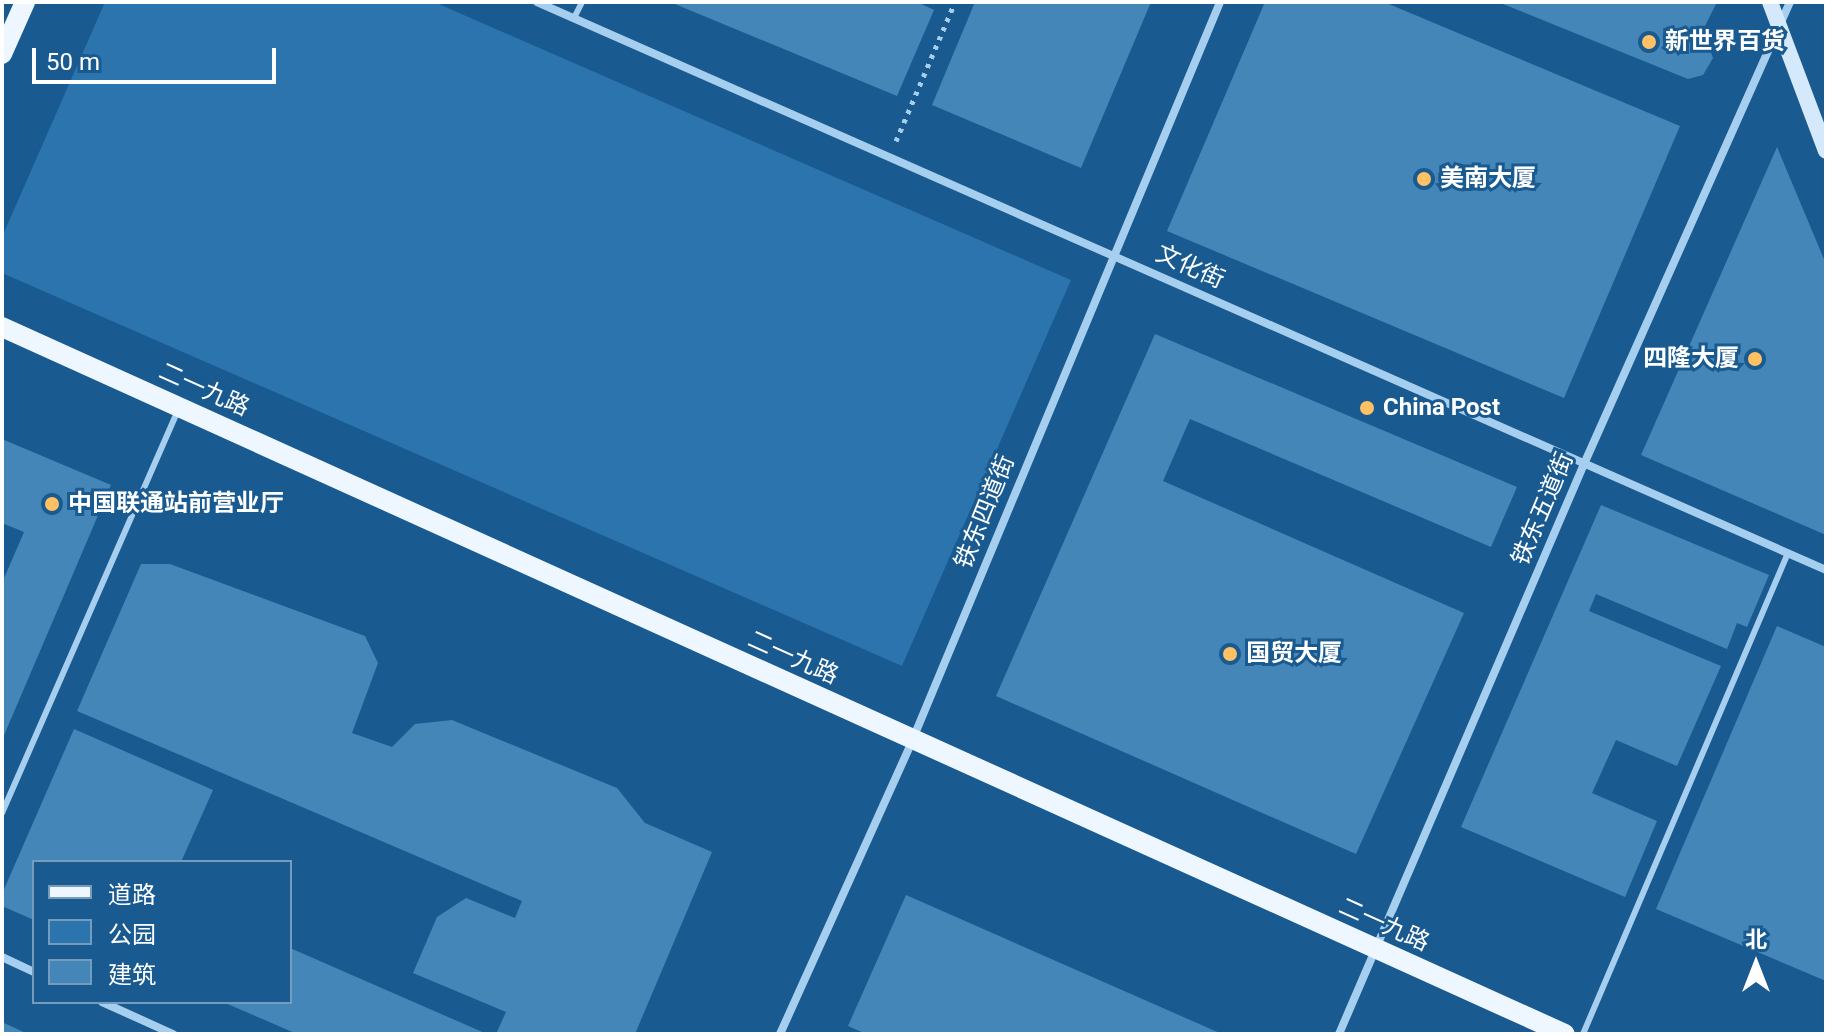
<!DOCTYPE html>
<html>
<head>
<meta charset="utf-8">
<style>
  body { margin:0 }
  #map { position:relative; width:1828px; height:1036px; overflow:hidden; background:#195a90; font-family:Roboto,"Noto Sans SC",sans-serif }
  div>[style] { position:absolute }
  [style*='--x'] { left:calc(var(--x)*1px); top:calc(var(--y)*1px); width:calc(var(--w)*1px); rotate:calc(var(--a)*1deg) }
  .green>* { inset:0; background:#2b74ae }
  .building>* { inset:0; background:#4586b9 }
  .path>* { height:5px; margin-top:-2.5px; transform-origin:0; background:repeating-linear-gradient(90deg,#a6cfef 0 4px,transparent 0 10px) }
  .lane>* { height:6px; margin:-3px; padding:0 3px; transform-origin:3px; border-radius:3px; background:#a6cfef }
  .street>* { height:8px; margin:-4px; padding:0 4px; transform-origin:4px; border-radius:4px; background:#a6cfef }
  .secondary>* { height:16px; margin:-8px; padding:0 8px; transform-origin:8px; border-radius:8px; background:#d4e9fb }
  .primary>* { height:20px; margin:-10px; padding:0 10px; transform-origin:10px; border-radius:10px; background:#eef7ff }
  .dots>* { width:22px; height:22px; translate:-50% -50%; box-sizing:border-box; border:4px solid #195a90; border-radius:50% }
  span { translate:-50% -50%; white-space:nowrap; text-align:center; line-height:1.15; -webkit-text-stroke:6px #195a90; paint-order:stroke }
  .poi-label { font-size:24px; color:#fff; font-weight:700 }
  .left { translate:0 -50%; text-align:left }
  .right { translate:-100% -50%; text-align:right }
  .street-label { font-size:24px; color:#fff }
  .frame { position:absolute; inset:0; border:4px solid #fff; pointer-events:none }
  .legend { position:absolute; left:32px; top:860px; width:260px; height:144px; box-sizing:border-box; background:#195a90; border:2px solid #759cbc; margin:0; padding:10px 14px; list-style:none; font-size:24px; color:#fff }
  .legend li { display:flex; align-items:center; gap:16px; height:40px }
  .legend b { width:40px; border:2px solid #759cbc }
  .north { position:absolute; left:1716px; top:924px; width:80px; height:80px; -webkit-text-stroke:6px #195a90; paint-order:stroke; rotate:0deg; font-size:22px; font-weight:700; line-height:32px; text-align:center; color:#fff }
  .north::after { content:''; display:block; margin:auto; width:28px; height:36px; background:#fff; clip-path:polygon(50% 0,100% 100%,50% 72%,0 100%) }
  .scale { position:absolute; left:32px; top:48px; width:244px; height:36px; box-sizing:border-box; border:4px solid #fff; border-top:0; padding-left:10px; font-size:24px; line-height:28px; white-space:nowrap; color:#fff; -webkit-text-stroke:6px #195a90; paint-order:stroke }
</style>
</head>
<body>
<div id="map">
  <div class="green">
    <i style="clip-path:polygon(105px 2px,434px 2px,1071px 280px,902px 666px,2px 273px,2px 237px)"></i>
  </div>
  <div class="building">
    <i style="clip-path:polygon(670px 2px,917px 2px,934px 10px,897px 96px)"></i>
    <i style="clip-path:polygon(975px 2px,1151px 2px,1081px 168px,932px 105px)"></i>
    <i style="clip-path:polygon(1265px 2px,1384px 2px,1680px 126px,1564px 398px,1167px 231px)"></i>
    <i style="clip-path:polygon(1498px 2px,1717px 2px,1698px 40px,1709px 47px,1713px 58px,1703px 75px,1688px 79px)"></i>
    <i style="clip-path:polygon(1777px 147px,1826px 264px,1826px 535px,1641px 455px)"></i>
    <i style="clip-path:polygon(1155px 334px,1517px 487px,1491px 547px,1190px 419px,1163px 481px,1464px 613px,1356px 854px,996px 696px)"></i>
    <i style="clip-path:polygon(2px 439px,111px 485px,2px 740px,2px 583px,24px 532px,2px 523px)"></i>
    <i style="clip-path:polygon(1601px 505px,1769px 575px,1747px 627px,1737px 623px,1727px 649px,1596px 594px,1589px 611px,1721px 666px,1677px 766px,1616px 740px,1592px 793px,1657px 821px,1625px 897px,1461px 827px)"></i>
    <i style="clip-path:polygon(141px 564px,170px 564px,365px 636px,378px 663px,352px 733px,392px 747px,415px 724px,452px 720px,617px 788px,645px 823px,712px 852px,635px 1034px,496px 1034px,506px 1012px,413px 973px,437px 917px,466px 898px,515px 918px,522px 901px,77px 711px)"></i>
    <i style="clip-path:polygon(1777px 626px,1826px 647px,1826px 981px,1656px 909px)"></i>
    <i style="clip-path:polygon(74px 729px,213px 790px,181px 862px,34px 862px,34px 920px,2px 906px,2px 894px)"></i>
    <i style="clip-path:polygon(906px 895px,1222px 1034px,866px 1034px,848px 1026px)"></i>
    <i style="clip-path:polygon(290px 948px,487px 1034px,297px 1034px,223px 1002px,290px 1002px)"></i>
    <i style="clip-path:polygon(2px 1022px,28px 1034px,2px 1034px)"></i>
  </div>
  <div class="path">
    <i style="--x:896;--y:141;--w:151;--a:-67"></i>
  </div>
  <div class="lane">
    <i style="--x:574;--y:18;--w:18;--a:-63"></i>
    <i style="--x:2;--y:813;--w:439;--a:-66.4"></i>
    <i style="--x:1583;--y:1034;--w:523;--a:-66.92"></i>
  </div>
  <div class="street">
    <i style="--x:537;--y:2;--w:1409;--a:23.78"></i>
    <i style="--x:2;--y:957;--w:35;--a:25"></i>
    <i style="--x:102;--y:1002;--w:78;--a:24.3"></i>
    <i style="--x:780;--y:1034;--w:321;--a:-65.7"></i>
    <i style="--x:912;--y:741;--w:801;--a:-67.37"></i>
    <i style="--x:1339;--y:1034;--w:620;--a:-66.74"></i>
    <i style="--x:1584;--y:464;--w:506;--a:-65.97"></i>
  </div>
  <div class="secondary">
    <i style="--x:1770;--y:2;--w:159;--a:69.4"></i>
  </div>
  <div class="primary">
    <i style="--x:2;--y:54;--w:57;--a:-66.1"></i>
    <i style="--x:2;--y:327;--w:1715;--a:24.34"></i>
  </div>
  <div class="dots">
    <i style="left:1649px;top:42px;background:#ffc164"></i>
    <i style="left:1424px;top:179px;background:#ffc164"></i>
    <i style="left:1755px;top:359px;background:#ffc164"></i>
    <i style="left:1367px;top:408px;background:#ffc164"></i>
    <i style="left:52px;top:504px;background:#ffc164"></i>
    <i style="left:1230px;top:654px;background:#ffc164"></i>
  </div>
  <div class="poi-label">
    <span class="left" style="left:1665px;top:42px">新世界百货</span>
    <span class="left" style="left:1440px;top:179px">美南大厦</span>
    <span class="right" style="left:1739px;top:359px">四隆大厦</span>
    <span class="left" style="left:1383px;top:408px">China Post</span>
    <span class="left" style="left:68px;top:504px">中国联通站前营业厅</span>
    <span class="left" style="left:1246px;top:654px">国贸大厦</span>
  </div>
  <div class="street-label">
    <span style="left:1190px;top:267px;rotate:24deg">文化街</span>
    <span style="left:204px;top:390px;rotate:24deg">二一九路</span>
    <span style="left:1543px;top:509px;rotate:-67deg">铁东五道街</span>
    <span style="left:985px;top:512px;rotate:-68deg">铁东四道街</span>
    <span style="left:793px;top:658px;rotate:24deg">二一九路</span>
    <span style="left:1384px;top:925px;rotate:24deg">二一九路</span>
  </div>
  <div class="frame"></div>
  <ul class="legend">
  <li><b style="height:10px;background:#eef7ff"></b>道路</li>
  <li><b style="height:22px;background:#2b74ae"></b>公园</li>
  <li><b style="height:22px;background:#4586b9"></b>建筑</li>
  </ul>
  <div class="north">北</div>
  <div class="scale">50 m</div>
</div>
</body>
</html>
